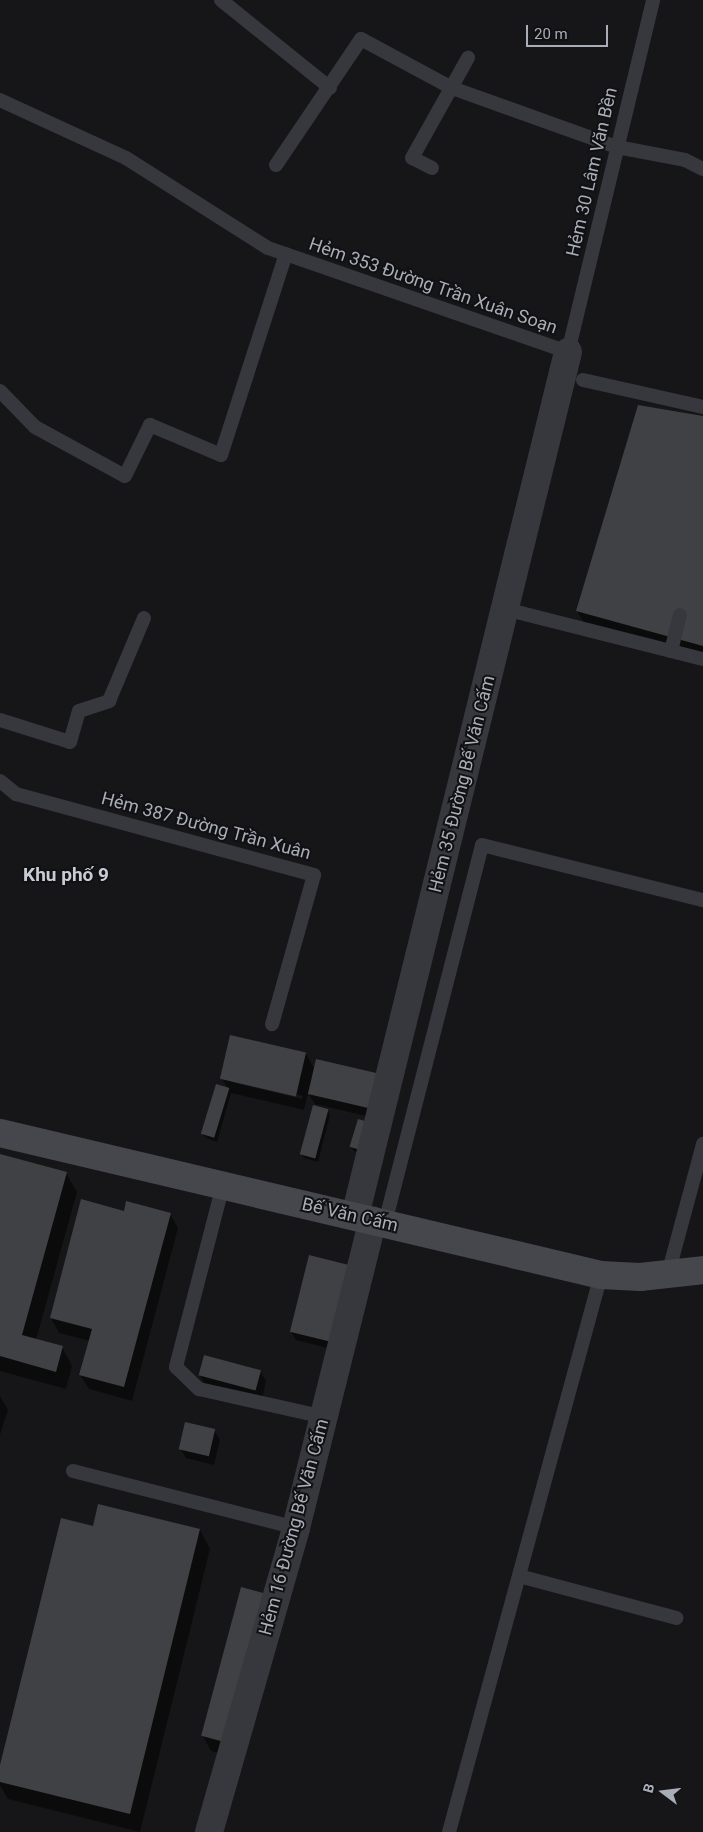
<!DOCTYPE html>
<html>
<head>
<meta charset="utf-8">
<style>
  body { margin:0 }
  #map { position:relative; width:703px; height:1832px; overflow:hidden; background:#161618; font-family:Roboto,sans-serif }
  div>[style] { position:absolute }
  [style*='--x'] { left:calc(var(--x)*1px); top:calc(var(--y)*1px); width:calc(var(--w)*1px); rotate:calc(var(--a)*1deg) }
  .shadow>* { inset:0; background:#0007 }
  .building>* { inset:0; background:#404145; transform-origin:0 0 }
  .lane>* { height:14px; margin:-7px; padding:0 7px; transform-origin:7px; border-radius:7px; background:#37383d }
  .street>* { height:28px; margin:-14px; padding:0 14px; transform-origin:14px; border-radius:14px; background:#37383d }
  .secondary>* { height:28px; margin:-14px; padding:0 14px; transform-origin:14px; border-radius:14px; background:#45474d }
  span { translate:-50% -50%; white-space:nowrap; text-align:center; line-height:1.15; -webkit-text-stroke:4px #111113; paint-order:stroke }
  .street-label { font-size:18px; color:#a8adb8 }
  .neighbourhood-label { font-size:19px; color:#c9ccd4; font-weight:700 }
  .north { position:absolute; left:638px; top:1767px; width:50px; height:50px; -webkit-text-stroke:4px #111113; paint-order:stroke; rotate:285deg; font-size:14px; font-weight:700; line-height:20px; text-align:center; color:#a8adb8 }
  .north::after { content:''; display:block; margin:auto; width:18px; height:22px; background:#a8adb8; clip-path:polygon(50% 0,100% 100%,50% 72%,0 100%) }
  .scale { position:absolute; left:526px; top:25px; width:82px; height:22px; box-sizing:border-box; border:2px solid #a8adb8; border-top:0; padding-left:6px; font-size:15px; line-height:18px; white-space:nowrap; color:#a8adb8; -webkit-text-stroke:4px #111113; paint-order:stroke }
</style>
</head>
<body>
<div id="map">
  <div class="shadow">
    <i style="clip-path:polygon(703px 419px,703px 665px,591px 635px,577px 611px)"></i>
    <i style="clip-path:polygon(evenodd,306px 1054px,315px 1070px,376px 1074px,374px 1118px,315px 1104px,308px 1093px,304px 1110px,231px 1093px,217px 1142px,206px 1138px,203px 1134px,228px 1089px,222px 1078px,306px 1054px,231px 1080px,303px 1096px,302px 1099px,231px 1082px,231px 1080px)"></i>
    <i style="clip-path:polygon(314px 1107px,328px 1110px,330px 1115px,318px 1162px,304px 1158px,301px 1153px)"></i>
    <i style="clip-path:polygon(359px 1121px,365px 1155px,354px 1151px,351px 1146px)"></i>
    <i style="clip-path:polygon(0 1155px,66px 1173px,77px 1192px,36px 1340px,62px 1347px,72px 1366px,66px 1389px,0 1371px)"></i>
    <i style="clip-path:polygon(124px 1212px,170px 1214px,178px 1228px,132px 1401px,89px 1389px,80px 1375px,90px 1341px,59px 1333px,51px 1318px)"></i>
    <i style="clip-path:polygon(354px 1276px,335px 1350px,296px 1340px,290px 1330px)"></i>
    <i style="clip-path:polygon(260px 1371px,266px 1381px,262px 1399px,205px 1385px,200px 1375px)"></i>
    <i style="clip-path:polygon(0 1396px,8px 1410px,0 1435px)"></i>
    <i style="clip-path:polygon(214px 1430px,220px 1440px,214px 1465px,186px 1458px,180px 1448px)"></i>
    <i style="clip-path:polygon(94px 1527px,200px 1530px,210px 1549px,140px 1832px,8px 1799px,0 1785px,0 1770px)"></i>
    <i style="clip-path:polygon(242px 1589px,232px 1756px,211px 1751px,203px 1736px)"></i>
  </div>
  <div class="building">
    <i style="clip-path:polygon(638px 405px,703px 416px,703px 646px,576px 611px)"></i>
    <i style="left:230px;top:1035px;width:78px;height:45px;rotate:13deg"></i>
    <i style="left:316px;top:1059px;width:63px;height:36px;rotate:13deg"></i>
    <i style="left:216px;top:1084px;width:14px;height:52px;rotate:17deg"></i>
    <i style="left:313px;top:1105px;width:16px;height:51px;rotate:15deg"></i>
    <i style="left:358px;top:1119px;width:14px;height:29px;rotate:17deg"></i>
    <i style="clip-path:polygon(0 1154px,67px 1172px,22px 1335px,63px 1346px,56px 1372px,0 1356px)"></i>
    <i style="clip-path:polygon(81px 1199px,124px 1211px,126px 1201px,171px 1213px,124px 1387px,79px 1375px,92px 1329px,50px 1318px)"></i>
    <i style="left:309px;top:1255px;width:42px;height:79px;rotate:14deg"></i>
    <i style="left:204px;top:1355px;width:59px;height:21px;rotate:15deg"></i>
    <i style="left:185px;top:1422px;width:31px;height:28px;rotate:13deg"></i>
    <i style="clip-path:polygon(98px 1504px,200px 1529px,130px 1814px,0 1782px,0 1765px,61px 1518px,93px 1526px)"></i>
    <i style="left:241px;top:1587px;width:24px;height:154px;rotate:15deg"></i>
  </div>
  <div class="lane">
    <i style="--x:221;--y:0;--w:140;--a:38.9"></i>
    <i style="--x:0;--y:100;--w:139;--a:24.7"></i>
    <i style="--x:126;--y:158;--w:168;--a:32.4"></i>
    <i style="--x:268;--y:248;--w:318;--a:19.1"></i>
    <i style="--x:568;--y:352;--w:362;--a:-76.4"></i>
    <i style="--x:276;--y:165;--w:152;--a:-56"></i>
    <i style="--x:361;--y:39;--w:103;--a:28.3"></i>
    <i style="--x:452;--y:88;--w:175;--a:19.7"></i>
    <i style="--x:617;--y:147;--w:69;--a:10.8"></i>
    <i style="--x:685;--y:160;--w:20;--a:27"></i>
    <i style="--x:432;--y:168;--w:22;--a:-153"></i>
    <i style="--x:412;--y:158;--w:115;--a:-60.8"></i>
    <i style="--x:583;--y:380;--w:123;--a:12.7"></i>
    <i style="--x:0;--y:391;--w:50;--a:45.8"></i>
    <i style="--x:35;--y:427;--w:102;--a:28.6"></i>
    <i style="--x:125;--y:476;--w:57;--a:-63.9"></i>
    <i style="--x:150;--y:425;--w:77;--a:22.9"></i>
    <i style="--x:221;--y:455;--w:211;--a:-72.1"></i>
    <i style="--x:505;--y:609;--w:204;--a:14.2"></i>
    <i style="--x:671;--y:651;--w:37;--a:-76"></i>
    <i style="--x:0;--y:720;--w:73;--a:17.4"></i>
    <i style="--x:70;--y:742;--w:32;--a:-74"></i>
    <i style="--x:79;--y:711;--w:32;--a:-18"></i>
    <i style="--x:109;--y:701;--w:90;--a:-67.1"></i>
    <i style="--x:0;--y:781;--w:21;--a:39"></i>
    <i style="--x:16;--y:794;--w:309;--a:15.2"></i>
    <i style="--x:314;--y:875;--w:155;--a:105.7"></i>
    <i style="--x:223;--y:1185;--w:188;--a:104.5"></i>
    <i style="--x:176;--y:1367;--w:32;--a:44"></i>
    <i style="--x:199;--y:1389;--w:128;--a:12.6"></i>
    <i style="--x:385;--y:1223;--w:390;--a:-75.6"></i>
    <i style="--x:482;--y:845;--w:228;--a:14"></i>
    <i style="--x:668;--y:1274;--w:135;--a:-74.9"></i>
    <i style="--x:73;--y:1471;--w:230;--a:14.3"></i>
    <i style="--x:519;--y:1576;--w:163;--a:14.9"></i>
    <i style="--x:449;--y:1832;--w:577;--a:-74.74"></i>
  </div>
  <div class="street">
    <i style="--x:355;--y:1216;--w:890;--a:-76.15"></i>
    <i style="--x:209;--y:1832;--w:316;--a:-74"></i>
    <i style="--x:296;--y:1528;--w:317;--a:-76"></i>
  </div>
  <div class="secondary">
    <i style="--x:0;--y:1133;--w:618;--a:13.29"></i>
    <i style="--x:601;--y:1275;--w:39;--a:3"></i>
    <i style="--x:640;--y:1277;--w:63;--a:-6.3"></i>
  </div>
  <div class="street-label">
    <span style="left:592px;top:172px;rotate:-77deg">Hẻm 30 Lâm Văn Bền</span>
    <span style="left:433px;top:286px;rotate:19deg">Hẻm 353 Đường Trần Xuân Soạn</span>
    <span style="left:462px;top:784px;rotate:-76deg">Hẻm 35 Đường Bế Văn Cấm</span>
    <span style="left:206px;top:826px;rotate:15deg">Hẻm 387 Đường Trần Xuân</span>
    <span style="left:350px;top:1215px;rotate:13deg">Bế Văn Cấm</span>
    <span style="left:294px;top:1527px;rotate:-75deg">Hẻm 16 Đường Bế Văn Cấm</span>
  </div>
  <div class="neighbourhood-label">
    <span style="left:66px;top:875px">Khu phố 9</span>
  </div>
  <div class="north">B</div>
  <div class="scale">20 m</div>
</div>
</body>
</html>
